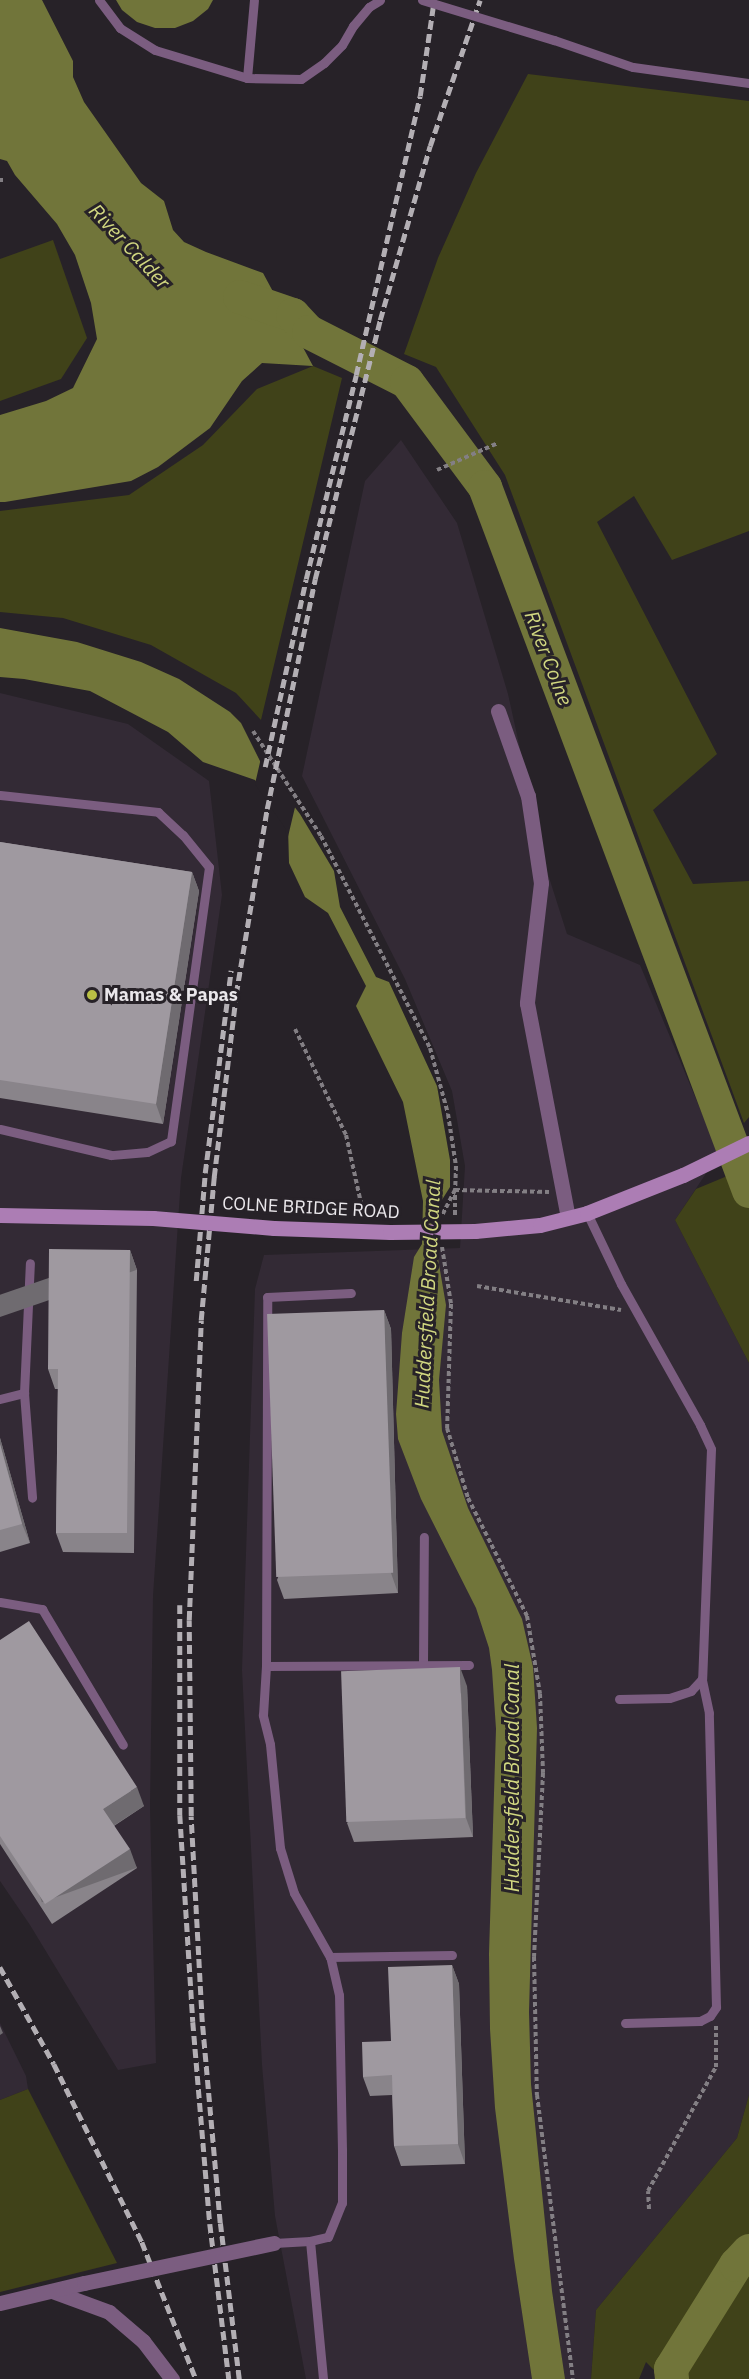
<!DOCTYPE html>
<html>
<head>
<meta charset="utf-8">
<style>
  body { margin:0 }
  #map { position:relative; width:749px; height:2379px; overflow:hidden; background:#272228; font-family:"IBM Plex Sans",sans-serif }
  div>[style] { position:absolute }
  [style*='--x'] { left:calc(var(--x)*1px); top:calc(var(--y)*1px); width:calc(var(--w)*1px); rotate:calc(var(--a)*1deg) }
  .built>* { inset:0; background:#332a35 }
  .green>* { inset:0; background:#404219 }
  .water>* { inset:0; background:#71753a }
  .pier>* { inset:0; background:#272228 }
  .river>* { height:34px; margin:-17px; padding:0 17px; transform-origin:17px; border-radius:17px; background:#71753a }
  .path>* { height:4px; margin-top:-2px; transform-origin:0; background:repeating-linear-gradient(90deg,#837f84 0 4.5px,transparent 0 7.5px) }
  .service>* { height:9px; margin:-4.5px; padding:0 4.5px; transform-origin:4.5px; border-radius:4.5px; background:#7b5d80 }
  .minor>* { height:15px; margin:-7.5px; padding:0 7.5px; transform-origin:7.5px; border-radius:7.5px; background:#7b5d80 }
  .secondary>* { height:15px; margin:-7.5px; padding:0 7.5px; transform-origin:7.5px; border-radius:7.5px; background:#ac7db4 }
  .rail>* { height:4.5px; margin-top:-2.25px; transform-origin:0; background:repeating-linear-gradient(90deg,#b3afb4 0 9px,transparent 0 13.5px) }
  .service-bridge>* { height:9px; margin:-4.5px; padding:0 4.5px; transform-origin:4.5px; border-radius:4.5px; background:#7b5d80 }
  .minor-bridge>* { height:15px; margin:-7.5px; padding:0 7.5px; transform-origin:7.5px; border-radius:7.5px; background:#7b5d80 }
  .secondary-bridge>* { height:15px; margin:-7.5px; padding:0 7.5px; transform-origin:7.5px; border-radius:7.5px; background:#ac7db4 }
  .wall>* { inset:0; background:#89848a }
  .shaded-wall>* { inset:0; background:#6f6b70; transform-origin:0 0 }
  .building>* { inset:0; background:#9f99a0; transform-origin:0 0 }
  .dots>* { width:16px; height:16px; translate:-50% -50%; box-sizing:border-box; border:3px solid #272228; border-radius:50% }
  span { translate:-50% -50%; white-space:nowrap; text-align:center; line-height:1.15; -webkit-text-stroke:6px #272228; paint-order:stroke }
  .poi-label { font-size:18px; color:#eae7eb; font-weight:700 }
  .left { translate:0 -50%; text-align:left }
  .street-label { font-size:18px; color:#eae7eb }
  .water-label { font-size:20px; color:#d1d780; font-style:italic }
</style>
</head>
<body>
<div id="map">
  <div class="built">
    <i style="clip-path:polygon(401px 440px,457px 523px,508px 694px,547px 871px,567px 934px,640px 965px,719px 1154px,675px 1220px,749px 1363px,749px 2095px,737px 2138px,596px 2310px,591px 2379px,306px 2379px,275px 2216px,262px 2065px,242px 1670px,255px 1289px,264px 1255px,460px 1248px,465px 1166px,452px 1091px,405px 979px,302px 776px,365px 481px)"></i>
    <i style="clip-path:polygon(0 693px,128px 724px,209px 781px,222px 895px,181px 1178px,153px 1596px,150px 1807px,156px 2063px,118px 2070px,30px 1925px,0 1881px)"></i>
    <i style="clip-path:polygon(0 2023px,26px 2076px,28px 2089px,0 2100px)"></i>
  </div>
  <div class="green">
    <i style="clip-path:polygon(528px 74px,749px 101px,749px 531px,672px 560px,634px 496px,597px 522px,717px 754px,653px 810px,693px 884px,749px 881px,749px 1117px,744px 1123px,505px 475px,436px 367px,404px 354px,438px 258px,476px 173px)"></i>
    <i style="clip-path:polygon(53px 240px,87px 338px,61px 379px,0 401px,0 259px)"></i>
    <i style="clip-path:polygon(313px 366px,342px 378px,261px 720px,236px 693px,151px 645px,63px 618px,0 612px,0 511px,129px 495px,203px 445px,257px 389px)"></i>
    <i style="clip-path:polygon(749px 1167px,749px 1363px,675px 1220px,696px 1189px)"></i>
    <i style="clip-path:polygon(28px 2089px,117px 2263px,0 2292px,0 2100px)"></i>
    <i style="clip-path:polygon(749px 2095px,749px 2379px,663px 2379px,646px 2362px,639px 2379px,591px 2379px,596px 2310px,737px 2138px)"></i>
  </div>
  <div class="water">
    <i style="clip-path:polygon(0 0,42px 0,73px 61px,73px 77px,84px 102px,141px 183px,164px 201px,173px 230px,184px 242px,206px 252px,263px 273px,313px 366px,262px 363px,242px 381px,210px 428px,158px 467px,131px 481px,5px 502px,0 502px,0 415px,46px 401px,73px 388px,97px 339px,91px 303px,75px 255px,57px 224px,15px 175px,7px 161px,0 159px)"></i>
    <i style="clip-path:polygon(116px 0,213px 0,208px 9px,193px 21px,175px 28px,155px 28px,137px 22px,122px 10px)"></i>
    <i style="clip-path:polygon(0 628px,77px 642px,141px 662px,179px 679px,230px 712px,241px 723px,262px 765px,300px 814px,334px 871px,340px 907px,376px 977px,389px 982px,437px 1086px,450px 1160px,450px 1187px,440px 1203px,437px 1253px,446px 1305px,439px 1380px,442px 1431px,468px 1508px,522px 1619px,533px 1667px,537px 1728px,529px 2012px,531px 2084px,552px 2291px,565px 2379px,532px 2379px,514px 2259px,495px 2108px,490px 2029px,489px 1954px,496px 1729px,492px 1670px,489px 1648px,476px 1608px,421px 1499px,398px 1439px,396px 1414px,402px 1333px,414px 1257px,422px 1244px,423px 1201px,403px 1102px,356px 1006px,366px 986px,328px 913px,305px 897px,289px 863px,288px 827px,255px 780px,203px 762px,168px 732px,90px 691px,24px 679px,0 677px)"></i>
  </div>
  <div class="pier">
    <i style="clip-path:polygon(261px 758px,296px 803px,287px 841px,285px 828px,255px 784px)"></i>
  </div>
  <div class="river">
    <i style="--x:240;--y:297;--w:56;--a:18.8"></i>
    <i style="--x:293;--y:315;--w:23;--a:47"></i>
    <i style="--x:309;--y:332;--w:110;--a:27"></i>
    <i style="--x:407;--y:382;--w:131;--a:53.4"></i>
    <i style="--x:485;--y:487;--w:752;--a:69.44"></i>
    <i style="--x:672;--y:2379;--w:10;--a:-96"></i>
    <i style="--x:671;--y:2369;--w:123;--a:-58"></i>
    <i style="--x:736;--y:2265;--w:19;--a:-47"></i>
  </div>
  <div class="path">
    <i style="--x:0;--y:180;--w:3;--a:0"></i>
    <i style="--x:437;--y:470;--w:67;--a:-23.9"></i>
    <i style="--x:253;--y:731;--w:125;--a:57.1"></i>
    <i style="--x:321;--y:836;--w:238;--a:62.8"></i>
    <i style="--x:430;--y:1048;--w:68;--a:74.7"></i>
    <i style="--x:448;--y:1114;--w:53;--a:81.3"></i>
    <i style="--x:456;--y:1166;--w:24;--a:92"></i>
    <i style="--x:455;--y:1190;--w:28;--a:117"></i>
    <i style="--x:295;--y:1029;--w:118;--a:64.3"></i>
    <i style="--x:346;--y:1135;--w:84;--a:77.6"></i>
    <i style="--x:455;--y:1215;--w:25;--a:-90"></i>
    <i style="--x:455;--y:1190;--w:94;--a:1.2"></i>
    <i style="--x:442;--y:1247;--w:58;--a:81"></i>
    <i style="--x:451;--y:1304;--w:124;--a:91.8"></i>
    <i style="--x:447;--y:1428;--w:73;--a:73.3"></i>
    <i style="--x:468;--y:1498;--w:132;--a:63.4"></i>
    <i style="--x:527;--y:1616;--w:79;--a:80.5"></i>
    <i style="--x:540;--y:1694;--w:79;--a:87.8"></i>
    <i style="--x:543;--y:1773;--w:184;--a:92.8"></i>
    <i style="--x:534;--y:1957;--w:138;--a:88.8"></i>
    <i style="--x:537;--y:2095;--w:286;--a:82.8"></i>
    <i style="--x:477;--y:1286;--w:146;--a:9.5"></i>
    <i style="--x:649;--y:2209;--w:18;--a:-93"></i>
    <i style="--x:648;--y:2191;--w:141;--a:-61.3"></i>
    <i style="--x:716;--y:2067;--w:41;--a:-90"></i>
  </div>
  <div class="service">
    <i style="--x:99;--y:0;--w:35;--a:53"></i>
    <i style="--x:120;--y:28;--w:41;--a:32.2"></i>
    <i style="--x:155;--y:50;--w:96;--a:16.9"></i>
    <i style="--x:247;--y:78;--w:54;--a:1.1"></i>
    <i style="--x:301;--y:79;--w:28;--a:-35"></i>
    <i style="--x:324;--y:63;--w:25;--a:-45"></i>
    <i style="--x:342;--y:45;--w:22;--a:-60"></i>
    <i style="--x:353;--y:26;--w:25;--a:-50"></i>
    <i style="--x:369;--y:7;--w:13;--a:-32"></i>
    <i style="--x:554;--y:40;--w:83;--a:18.9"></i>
    <i style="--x:633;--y:67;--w:117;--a:7.9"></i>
    <i style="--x:247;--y:78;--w:78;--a:-84.9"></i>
    <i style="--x:0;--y:795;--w:159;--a:6.1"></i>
    <i style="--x:158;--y:812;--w:34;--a:43"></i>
    <i style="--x:183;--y:835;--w:41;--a:50.9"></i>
    <i style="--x:209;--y:867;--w:277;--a:97.9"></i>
    <i style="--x:171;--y:1141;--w:26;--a:155"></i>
    <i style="--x:147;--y:1152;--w:36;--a:175"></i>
    <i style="--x:111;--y:1155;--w:114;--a:-166.8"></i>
    <i style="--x:587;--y:1213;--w:79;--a:64.4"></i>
    <i style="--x:621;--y:1284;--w:162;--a:60.7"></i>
    <i style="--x:700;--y:1425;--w:26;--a:65"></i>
    <i style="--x:711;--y:1449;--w:230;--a:92.2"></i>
    <i style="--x:702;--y:1679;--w:16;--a:133"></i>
    <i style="--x:691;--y:1691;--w:23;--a:162"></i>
    <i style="--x:669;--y:1698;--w:50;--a:178.9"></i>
    <i style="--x:24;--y:1393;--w:105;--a:85.6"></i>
    <i style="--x:0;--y:1399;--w:25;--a:-14"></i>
    <i style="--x:24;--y:1393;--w:130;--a:-87.4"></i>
    <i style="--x:0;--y:1602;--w:43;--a:9.5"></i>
    <i style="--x:42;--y:1609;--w:158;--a:59.2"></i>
    <i style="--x:423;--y:1665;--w:128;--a:-89.6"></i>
    <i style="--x:266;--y:1666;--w:203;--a:-0.3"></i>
    <i style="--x:330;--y:1957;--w:122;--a:-0.9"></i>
    <i style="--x:625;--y:2023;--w:75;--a:-1.5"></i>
    <i style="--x:700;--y:2021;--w:11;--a:-27"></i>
    <i style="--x:710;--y:2016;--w:11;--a:-56"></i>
    <i style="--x:716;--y:2007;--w:294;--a:-91.4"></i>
    <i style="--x:709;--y:1713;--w:35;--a:-102"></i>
    <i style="--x:310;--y:2241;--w:139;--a:84.6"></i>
    <i style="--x:274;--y:2243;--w:36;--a:-3"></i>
    <i style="--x:310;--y:2241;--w:18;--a:-13"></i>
    <i style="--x:328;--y:2237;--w:37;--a:-68"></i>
    <i style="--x:342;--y:2203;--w:53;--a:-90"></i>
    <i style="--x:342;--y:2150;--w:155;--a:-91.1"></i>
    <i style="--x:339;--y:1995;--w:39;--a:-103"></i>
    <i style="--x:330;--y:1957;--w:73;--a:-119.4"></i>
    <i style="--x:294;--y:1893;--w:47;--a:-107.3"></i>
    <i style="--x:280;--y:1848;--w:104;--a:-95.5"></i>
    <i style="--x:270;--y:1744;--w:30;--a:-104"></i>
    <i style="--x:263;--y:1715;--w:49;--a:-86.5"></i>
    <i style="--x:266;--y:1666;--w:369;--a:-89.8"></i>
    <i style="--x:267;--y:1297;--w:84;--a:-2.7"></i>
  </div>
  <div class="minor">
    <i style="--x:498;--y:711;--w:90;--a:70.6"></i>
    <i style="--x:528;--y:796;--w:88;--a:81.5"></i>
    <i style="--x:541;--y:883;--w:121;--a:96.7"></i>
    <i style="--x:527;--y:1003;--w:218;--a:79.2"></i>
    <i style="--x:52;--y:2291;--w:61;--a:20.2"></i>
    <i style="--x:109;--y:2312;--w:45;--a:40.5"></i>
    <i style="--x:143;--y:2341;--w:48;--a:52.7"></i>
    <i style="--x:0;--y:2303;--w:86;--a:-13.4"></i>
  </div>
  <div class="secondary">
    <i style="--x:0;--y:1215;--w:153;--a:1.1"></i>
    <i style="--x:274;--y:1228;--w:116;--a:2"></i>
    <i style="--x:475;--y:1231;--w:65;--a:-5.3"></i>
    <i style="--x:540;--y:1225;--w:49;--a:-14.3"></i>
    <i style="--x:587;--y:1213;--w:103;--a:-21.6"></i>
    <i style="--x:683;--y:1175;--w:73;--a:-25.9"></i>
  </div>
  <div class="rail">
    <i style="--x:265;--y:767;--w:192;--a:-77.7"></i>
    <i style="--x:306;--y:579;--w:210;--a:-76.2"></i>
    <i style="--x:356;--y:375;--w:286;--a:-77.1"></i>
    <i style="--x:420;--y:96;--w:97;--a:-81.7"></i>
    <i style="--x:196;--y:1281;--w:108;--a:-85.2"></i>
    <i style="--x:205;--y:1173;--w:204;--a:-82.7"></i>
    <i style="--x:180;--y:1605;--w:210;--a:90"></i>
    <i style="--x:180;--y:1815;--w:207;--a:86.4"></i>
    <i style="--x:193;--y:2022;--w:203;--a:85.2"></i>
    <i style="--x:210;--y:2224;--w:156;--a:83"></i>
    <i style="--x:0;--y:1967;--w:111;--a:60.9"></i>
    <i style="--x:54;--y:2064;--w:199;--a:63.7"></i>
    <i style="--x:142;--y:2242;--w:147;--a:68.5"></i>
    <i style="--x:239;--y:2379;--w:157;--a:-96.9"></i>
    <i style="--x:220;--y:2223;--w:202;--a:-95.1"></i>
    <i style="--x:202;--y:2022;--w:206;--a:-93.1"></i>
    <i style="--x:191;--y:1816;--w:196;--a:-90.6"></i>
    <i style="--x:189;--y:1620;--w:300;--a:-87.7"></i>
    <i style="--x:201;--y:1320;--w:144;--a:-84.8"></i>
    <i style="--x:214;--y:1177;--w:184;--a:-83.1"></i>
    <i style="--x:236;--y:994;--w:188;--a:-80.5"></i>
    <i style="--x:267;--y:809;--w:235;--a:-78.2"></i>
    <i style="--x:315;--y:579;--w:267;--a:-75.9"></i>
    <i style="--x:380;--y:320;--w:181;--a:-74"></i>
    <i style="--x:430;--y:146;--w:154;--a:-71.1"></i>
  </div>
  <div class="service-bridge">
    <i style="--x:422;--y:0;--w:138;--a:16.9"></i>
  </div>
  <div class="minor-bridge">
    <i style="--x:84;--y:2283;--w:194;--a:-11.9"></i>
  </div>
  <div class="secondary-bridge">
    <i style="--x:153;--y:1218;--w:121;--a:4.7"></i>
    <i style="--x:390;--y:1232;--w:85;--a:-0.7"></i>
  </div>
  <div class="wall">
    <i style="clip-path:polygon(0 842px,192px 872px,199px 891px,163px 1124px,0 1098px)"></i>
    <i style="clip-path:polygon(130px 1250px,137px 1270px,134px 1553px,63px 1552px,56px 1533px,58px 1389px,55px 1389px,48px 1369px)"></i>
    <i style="clip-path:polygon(384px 1310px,391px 1329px,398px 1593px,284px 1599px,277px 1580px)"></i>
    <i style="clip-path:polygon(0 1438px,30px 1543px,0 1552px)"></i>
    <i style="clip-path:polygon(0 1640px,144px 1806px,114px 1826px,137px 1868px,52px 1924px,0 1844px)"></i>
    <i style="clip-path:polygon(467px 1686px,473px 1837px,354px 1842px,347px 1823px)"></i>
    <i style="clip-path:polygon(452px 1965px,459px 1984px,465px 2164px,401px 2166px,394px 2146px,392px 2095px,370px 2096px,363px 2077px)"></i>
  </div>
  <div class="shaded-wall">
    <i style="clip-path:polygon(192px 872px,199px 891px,163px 1124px,156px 1104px)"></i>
    <i style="left:130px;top:1250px;width:21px;height:283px;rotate:71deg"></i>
    <i style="clip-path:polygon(384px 1310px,391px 1329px,398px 1593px,391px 1573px)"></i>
    <i style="clip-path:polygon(0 1438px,30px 1543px,22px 1524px,0 1444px)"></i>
    <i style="clip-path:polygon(460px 1667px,467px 1686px,473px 1837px,466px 1818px)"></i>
    <i style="clip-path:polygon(137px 1787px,144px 1806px,110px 1828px,103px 1809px)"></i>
    <i style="left:130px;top:1849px;width:20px;height:101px;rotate:70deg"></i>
    <i style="clip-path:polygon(452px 1965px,459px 1984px,465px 2164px,458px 2144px)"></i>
    <i style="clip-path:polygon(0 2026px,3px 2033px,0 2035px)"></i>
  </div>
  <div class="building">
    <i style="clip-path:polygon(0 842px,192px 872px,156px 1104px,0 1080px)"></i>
    <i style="clip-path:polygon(49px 1249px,130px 1250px,127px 1533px,56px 1533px,58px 1369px,48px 1369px)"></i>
    <i style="left:384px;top:1310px;width:263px;height:117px;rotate:88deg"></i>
    <i style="clip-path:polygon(0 1444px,22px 1524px,0 1530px)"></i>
    <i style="clip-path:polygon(29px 1621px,137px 1787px,103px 1809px,130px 1849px,45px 1904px,0 1836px,0 1640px)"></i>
    <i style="left:460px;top:1667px;width:151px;height:119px;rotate:88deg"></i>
    <i style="clip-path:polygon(452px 1965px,458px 2144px,394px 2146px,392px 2075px,363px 2077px,362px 2042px,391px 2041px,388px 1967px)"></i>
  </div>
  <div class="dots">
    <i style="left:92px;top:995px;background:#bac045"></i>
  </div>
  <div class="poi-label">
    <span class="left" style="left:104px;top:995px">Mamas &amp; Papas</span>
  </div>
  <div class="street-label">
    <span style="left:311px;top:1208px;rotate:3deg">COLNE BRIDGE ROAD</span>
  </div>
  <div class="water-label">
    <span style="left:130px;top:246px;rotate:47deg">River Calder</span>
    <span style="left:549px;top:658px;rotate:69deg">River Colne</span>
    <span style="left:427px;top:1294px;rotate:-87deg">Huddersfield Broad Canal</span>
    <span style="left:511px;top:1778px;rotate:-90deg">Huddersfield Broad Canal</span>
  </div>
</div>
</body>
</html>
